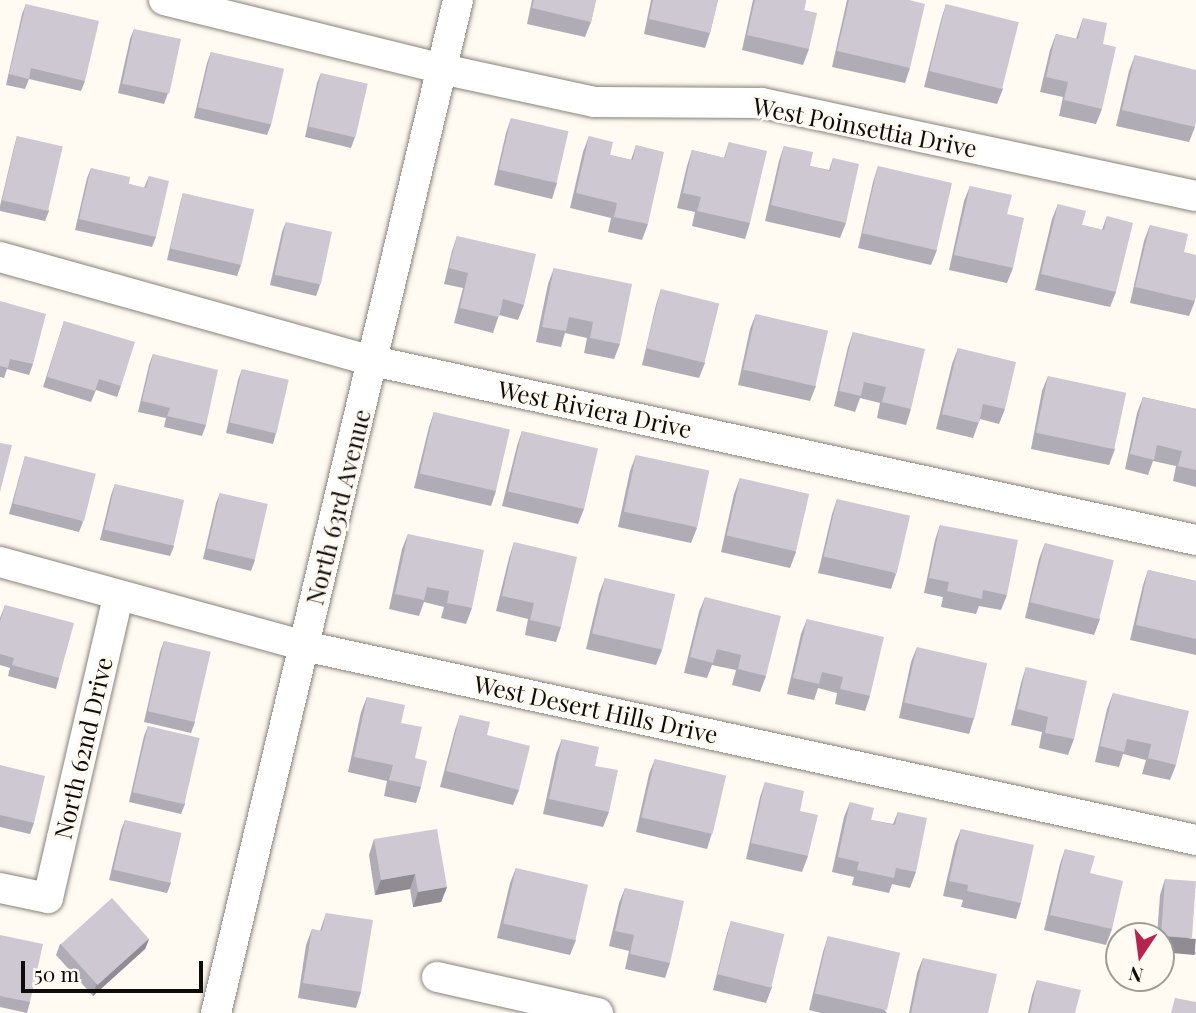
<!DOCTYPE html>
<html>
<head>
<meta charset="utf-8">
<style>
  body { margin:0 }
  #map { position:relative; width:1196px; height:1013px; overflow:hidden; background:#fffaf2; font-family:"Playfair Display",serif }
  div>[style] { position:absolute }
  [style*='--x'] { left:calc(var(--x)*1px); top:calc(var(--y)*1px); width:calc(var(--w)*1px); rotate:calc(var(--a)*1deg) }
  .roads { filter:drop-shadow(0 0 2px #88837a) drop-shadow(0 0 2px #88837a) }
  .minor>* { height:30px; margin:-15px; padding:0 15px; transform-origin:15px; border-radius:15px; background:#fff }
  .wall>* { inset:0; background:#b0acb5 }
  .shaded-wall>* { inset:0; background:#908c93; transform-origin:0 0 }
  .building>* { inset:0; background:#cdc8d2; transform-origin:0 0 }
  span { translate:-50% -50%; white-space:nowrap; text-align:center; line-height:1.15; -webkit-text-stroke:6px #fffaf2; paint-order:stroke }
  .street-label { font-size:24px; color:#0f0d0a }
  .north { position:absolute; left:1105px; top:922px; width:70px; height:70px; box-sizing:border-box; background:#fffaf2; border:2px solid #9f9b95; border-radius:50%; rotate:193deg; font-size:19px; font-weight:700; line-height:28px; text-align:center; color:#0f0d0a }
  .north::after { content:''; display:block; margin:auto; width:24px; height:32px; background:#b6254f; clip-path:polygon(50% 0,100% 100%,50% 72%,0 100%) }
  .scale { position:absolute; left:21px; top:961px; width:182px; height:32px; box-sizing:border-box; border:4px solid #0f0d0a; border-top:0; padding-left:9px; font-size:21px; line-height:24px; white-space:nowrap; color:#0f0d0a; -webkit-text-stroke:5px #fffaf2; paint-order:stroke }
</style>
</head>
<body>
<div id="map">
  <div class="roads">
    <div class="minor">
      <i style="--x:164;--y:0;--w:286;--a:13.9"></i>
      <i style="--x:442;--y:69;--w:156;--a:12.2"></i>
      <i style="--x:594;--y:102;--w:168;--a:0.3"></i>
      <i style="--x:762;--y:103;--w:444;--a:12.1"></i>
      <i style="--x:0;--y:257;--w:387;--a:15.6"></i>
      <i style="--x:373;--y:361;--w:842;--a:12.27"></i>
      <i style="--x:0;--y:562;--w:315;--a:15.4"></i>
      <i style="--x:304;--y:646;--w:913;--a:12.27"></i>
      <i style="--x:0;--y:888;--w:49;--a:11.8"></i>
      <i style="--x:48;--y:898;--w:309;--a:-76.9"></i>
      <i style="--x:437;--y:977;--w:165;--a:12.6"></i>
      <i style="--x:216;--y:1013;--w:1042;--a:-76.56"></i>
    </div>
  </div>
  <div class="wall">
    <i style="clip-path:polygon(532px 0,596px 0,591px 22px,585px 37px,527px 24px)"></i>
    <i style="clip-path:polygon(651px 0,718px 0,710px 33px,705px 48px,644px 34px)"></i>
    <i style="clip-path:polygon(753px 0,806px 0,804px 10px,809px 49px,803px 65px,742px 50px)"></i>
    <i style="clip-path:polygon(847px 0,909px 0,910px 68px,905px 83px,832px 67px)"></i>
    <i style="clip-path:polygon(26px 4px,85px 81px,81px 91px,29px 79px,25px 89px,6px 85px,22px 14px)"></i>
    <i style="clip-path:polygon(946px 4px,1003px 89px,997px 104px,924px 87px,941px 20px)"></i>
    <i style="clip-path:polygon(1083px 18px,1103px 44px,1102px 109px,1096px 124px,1059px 116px,1063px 97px,1040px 92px,1050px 50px,1056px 34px,1076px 39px)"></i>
    <i style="clip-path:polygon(134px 29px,168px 93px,164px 104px,118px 93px,130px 39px)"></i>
    <i style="clip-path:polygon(211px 52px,271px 125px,267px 135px,194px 118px,207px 63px)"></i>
    <i style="clip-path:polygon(1135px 55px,1195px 127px,1189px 142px,1116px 126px,1129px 71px)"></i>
    <i style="clip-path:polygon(321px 73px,355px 137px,351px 148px,305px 137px,317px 83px)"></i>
    <i style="clip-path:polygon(511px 118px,557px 183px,552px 199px,494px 185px,506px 133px)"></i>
    <i style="clip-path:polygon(17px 136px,49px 211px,45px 221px,0 211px,0 206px,14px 147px)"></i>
    <i style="clip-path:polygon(589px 136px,610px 155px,631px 160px,636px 145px,648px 224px,642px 240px,608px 232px,611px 218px,570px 208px,583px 152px)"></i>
    <i style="clip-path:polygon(729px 142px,750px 223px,745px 239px,692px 226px,695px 212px,677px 208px,687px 166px,692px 150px,724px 158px)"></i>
    <i style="clip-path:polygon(784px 146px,810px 166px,829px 170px,833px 158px,846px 223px,840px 238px,765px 221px,779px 161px)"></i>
    <i style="clip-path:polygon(878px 166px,937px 250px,931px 265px,858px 248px,873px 182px)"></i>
    <i style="clip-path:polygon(91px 168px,129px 184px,144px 188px,149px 176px,156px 237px,152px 247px,75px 230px,87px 178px)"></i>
    <i style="clip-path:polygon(970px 186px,1007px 214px,1013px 268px,1007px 283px,949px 270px,964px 201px)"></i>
    <i style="clip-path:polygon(183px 193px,241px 265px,237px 276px,167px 260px,180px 204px)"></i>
    <i style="clip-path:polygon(1058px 204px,1082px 225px,1102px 230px,1107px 216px,1116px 292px,1110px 307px,1035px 290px,1052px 219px)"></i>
    <i style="clip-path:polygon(286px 222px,320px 285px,316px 296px,270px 285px,282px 232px)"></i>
    <i style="clip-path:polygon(1150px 225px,1184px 252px,1195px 301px,1189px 316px,1130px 303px,1144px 241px)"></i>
    <i style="clip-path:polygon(457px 236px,524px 305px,518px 320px,499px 315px,493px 333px,454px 323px,463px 288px,444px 284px,452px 251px)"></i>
    <i style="clip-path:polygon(554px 268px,620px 344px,614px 359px,584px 353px,587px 338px,565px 333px,561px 347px,536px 342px,548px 284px)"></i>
    <i style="clip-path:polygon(661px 289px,705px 363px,699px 378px,642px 365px,656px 305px)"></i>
    <i style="clip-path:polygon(0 301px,33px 364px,29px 375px,7px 369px,4px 378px,0 377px)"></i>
    <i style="clip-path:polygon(756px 314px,816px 386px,810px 401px,738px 385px,750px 329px)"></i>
    <i style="clip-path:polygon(64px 321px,121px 386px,117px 397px,96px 390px,91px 402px,43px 387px)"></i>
    <i style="clip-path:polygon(853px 332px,911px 409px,906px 425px,877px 418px,880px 403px,860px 398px,855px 412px,834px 406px,848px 347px)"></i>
    <i style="clip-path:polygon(958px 348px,1005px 409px,999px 424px,980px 419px,973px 438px,936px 429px,952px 364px)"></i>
    <i style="clip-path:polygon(153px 354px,206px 425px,202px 436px,164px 427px,166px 418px,138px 412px,149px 365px)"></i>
    <i style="clip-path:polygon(242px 369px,276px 433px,273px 444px,226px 433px,238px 380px)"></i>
    <i style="clip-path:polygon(1048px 376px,1115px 449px,1109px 465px,1031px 449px,1042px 391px)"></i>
    <i style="clip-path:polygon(1143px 397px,1196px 409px,1196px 487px,1173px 481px,1176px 466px,1153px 461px,1148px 475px,1125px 469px,1137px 413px)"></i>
    <i style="clip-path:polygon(434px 412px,496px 491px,491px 506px,414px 488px,429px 427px)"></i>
    <i style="clip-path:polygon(522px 431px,584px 509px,578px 524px,502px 506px,517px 446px)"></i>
    <i style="clip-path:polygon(636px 455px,697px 528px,691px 543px,618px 527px,630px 471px)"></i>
    <i style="clip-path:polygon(25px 456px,83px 522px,79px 532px,9px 514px)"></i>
    <i style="clip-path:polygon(740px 478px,796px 552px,790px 568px,721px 552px,734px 494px)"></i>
    <i style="clip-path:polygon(115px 484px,174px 546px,170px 556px,100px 540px,111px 495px)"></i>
    <i style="clip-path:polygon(220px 493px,255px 560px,251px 571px,203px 559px,216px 503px)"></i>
    <i style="clip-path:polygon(837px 499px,896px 574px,891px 589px,818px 573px,832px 514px)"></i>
    <i style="clip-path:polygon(940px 525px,1007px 595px,1001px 610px,979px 606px,976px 614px,941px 607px,943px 597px,924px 593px,935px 540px)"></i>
    <i style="clip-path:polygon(408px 534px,472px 608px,466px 624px,441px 618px,444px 607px,424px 602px,419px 616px,389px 609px,402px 549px)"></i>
    <i style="clip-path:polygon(514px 542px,561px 627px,556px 642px,525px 635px,528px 619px,496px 611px,509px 558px)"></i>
    <i style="clip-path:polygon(1045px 543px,1100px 619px,1094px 635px,1025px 618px,1039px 559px)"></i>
    <i style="clip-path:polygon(1148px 570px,1196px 581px,1196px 655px,1130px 640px,1143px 585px)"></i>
    <i style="clip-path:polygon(605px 578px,662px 650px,656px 665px,586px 649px,599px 594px)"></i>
    <i style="clip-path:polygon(705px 597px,766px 676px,760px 692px,732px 685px,736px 670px,712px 665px,707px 678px,684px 673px,699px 612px)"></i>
    <i style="clip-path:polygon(5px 605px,59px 678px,56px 689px,8px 676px,10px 668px,0 665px,0 618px)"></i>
    <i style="clip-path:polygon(807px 619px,870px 696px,865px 711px,835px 704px,837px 693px,818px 688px,814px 700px,787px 694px,801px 634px)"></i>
    <i style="clip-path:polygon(164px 641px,195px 722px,191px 733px,144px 722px,160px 652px)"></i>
    <i style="clip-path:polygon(917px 647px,974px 718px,969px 734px,899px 718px,911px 662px)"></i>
    <i style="clip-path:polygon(1026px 667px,1074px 739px,1068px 755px,1039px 748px,1042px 732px,1011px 725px,1021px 683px)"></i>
    <i style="clip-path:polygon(1113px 693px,1176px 765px,1170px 780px,1142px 774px,1146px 760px,1123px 754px,1119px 767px,1095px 762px,1107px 709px)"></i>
    <i style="clip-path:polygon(367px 697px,401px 723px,415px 758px,421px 787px,416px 803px,384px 796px,387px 781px,348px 772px,361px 712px)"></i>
    <i style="clip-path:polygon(460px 715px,487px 735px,519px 790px,513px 805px,440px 787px,455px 730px)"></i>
    <i style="clip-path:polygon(148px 726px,185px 804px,181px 814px,129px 802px,144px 736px)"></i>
    <i style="clip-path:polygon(562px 739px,595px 766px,609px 812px,603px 827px,543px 814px,556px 754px)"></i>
    <i style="clip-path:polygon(655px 759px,712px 833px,707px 849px,636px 832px,649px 774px)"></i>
    <i style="clip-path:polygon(0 765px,34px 823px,30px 834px,0 827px)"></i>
    <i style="clip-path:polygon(765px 782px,800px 811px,808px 856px,802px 872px,746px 859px,760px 797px)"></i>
    <i style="clip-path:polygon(850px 802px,871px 820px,893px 824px,898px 812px,916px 872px,910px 888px,892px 884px,889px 893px,852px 885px,854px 877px,832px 872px,844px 817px)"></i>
    <i style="clip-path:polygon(125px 820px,171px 883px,167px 893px,109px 880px,121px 830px)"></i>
    <i style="clip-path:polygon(961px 829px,1021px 903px,1016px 919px,961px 907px,963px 900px,943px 896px,955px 844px)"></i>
    <i style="clip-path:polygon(374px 839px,447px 887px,441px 902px,413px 907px,410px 889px,375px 895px,369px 855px)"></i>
    <i style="clip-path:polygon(1065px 849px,1090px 873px,1112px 929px,1106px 945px,1044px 930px,1060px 864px)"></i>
    <i style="clip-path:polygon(516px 868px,576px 940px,570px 955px,497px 938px,510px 883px)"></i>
    <i style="clip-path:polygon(1165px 879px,1196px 954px,1161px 952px,1161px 936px,1157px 936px,1160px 895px)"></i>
    <i style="clip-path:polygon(625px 888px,670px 963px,665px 978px,625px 969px,629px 951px,609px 946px,619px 903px)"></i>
    <i style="clip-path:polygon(326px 913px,361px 992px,356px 1008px,298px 998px,306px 945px,312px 929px,320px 931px)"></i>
    <i style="clip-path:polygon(731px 921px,772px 987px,766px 1003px,713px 990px,726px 937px)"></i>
    <i style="clip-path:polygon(0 935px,30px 1002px,27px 1013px,0 1007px)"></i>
    <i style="clip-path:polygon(828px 936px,887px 1013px,821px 1013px,809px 1010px,823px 952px)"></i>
    <i style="clip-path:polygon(149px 939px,145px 949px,93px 996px,56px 955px,60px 944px)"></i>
    <i style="clip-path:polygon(923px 958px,988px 1013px,909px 1013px,917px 973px)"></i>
    <i style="clip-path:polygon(1037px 980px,1075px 1013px,1028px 1013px,1032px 995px)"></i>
  </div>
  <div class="shaded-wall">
    <i style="clip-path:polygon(415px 874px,410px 889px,375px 895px,381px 880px)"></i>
    <i style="clip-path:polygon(447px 887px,441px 902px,413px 907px,418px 892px)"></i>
    <i style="left:1162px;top:936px;width:34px;height:16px;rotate:5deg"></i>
    <i style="clip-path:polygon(149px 939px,145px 949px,93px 996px,96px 985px)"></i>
  </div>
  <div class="building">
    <i style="clip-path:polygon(534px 0,596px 0,591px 22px,532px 8px)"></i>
    <i style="clip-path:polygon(653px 0,718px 0,710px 33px,649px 19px)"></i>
    <i style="clip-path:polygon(755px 0,806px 0,804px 10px,817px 13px,809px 49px,747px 35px)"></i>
    <i style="clip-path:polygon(849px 0,909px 0,925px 4px,910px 68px,837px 51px)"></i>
    <i style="clip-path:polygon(26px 4px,99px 21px,85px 81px,31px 68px,29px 79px,9px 74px)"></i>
    <i style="left:946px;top:4px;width:75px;height:69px;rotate:14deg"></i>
    <i style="clip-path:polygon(1083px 18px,1107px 23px,1103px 44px,1116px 47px,1102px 109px,1064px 100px,1068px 82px,1046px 77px,1056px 34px,1078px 39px)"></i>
    <i style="left:134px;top:29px;width:48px;height:56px;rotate:12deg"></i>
    <i style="left:211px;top:52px;width:75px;height:57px;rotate:13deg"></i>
    <i style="clip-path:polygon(1135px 55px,1196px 70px,1196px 121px,1195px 127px,1122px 110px)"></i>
    <i style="left:321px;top:73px;width:48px;height:55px;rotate:13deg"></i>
    <i style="left:511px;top:118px;width:59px;height:53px;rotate:13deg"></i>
    <i style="left:17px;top:136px;width:47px;height:66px;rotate:13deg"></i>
    <i style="clip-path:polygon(589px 136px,613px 142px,610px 155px,633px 160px,636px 145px,664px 152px,648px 224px,614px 217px,617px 203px,576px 193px)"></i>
    <i style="clip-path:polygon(729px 142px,767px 151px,750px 223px,697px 211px,701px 197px,683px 193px,692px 150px,725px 158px)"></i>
    <i style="clip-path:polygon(784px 146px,813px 152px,810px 166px,830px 171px,833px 158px,859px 164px,846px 223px,771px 205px)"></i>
    <i style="left:878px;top:166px;width:76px;height:69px;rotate:13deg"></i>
    <i style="clip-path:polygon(91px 168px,130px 177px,129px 184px,146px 188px,149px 176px,169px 181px,156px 237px,79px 219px)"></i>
    <i style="clip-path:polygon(970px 186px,1012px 195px,1007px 214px,1024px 218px,1013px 268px,954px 255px)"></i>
    <i style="left:183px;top:193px;width:73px;height:57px;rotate:13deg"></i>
    <i style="clip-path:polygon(1058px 204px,1086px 211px,1082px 225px,1104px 230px,1107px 216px,1133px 223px,1116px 292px,1041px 274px)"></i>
    <i style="left:286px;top:222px;width:47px;height:54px;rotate:12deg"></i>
    <i style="clip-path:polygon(1150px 225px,1188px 234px,1184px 252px,1196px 255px,1196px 296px,1195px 301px,1135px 287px)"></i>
    <i style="clip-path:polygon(457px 236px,536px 254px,524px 305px,503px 299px,499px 317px,460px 308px,468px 273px,449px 268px)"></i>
    <i style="clip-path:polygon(554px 268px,632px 284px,620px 344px,590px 338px,593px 322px,569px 317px,566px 331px,542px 327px)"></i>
    <i style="left:661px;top:289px;width:60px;height:61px;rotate:14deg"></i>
    <i style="clip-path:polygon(0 301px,46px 314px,33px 364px,10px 359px,8px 368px,0 366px)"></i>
    <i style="left:756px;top:314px;width:74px;height:57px;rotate:13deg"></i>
    <i style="clip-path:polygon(64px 321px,135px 342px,121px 386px,99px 379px,95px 391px,47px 377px)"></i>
    <i style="clip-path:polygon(853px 332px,925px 349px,911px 409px,882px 402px,886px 387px,864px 382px,861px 396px,839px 391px)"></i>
    <i style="clip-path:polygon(958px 348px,1016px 362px,1005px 409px,983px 404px,979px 423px,942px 414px)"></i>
    <i style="clip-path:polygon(153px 354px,218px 370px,206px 425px,167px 416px,170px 408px,142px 401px)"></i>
    <i style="left:242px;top:369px;width:48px;height:55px;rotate:13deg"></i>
    <i style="left:1048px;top:376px;width:80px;height:58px;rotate:12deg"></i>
    <i style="clip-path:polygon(1143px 397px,1196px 409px,1196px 470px,1178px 466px,1182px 451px,1157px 445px,1154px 460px,1130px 454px)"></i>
    <i style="left:434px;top:412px;width:78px;height:63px;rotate:13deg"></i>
    <i style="left:522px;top:431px;width:78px;height:62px;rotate:13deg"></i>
    <i style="clip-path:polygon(0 443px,12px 445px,0 492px)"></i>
    <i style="left:636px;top:455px;width:75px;height:58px;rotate:12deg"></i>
    <i style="left:25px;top:456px;width:73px;height:49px;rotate:14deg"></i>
    <i style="left:740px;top:478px;width:71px;height:59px;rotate:13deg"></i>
    <i style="left:115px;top:484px;width:71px;height:47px;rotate:13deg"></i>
    <i style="left:220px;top:493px;width:49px;height:57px;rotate:13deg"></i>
    <i style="left:837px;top:499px;width:75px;height:59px;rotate:13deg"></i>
    <i style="clip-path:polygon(940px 525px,1018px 540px,1007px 595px,983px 590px,982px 599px,947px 591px,949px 582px,929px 578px)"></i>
    <i style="clip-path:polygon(408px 534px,484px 550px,472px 608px,447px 603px,449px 591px,427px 587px,424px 600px,395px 594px)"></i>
    <i style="clip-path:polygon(514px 542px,577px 557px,561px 627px,530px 620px,534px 603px,502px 596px)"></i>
    <i style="left:1045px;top:543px;width:71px;height:61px;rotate:14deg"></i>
    <i style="clip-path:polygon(1148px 570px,1196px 581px,1196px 639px,1136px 625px)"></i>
    <i style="left:605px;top:578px;width:72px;height:57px;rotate:13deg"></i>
    <i style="clip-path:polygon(705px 597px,781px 616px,766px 676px,738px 669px,741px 655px,717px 649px,713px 663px,690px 657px)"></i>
    <i style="clip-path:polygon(5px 605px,74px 623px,59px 678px,12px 665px,14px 658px,0 654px,0 622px)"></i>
    <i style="clip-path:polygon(807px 619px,884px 637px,870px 696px,840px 689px,843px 677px,822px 672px,819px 684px,793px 678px)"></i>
    <i style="left:164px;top:641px;width:48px;height:72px;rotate:13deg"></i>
    <i style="left:917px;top:647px;width:72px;height:57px;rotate:13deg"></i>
    <i style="clip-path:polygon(1026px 667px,1087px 681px,1074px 739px,1045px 733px,1048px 717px,1017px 709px)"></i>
    <i style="clip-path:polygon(1113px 693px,1189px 711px,1176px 765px,1148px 758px,1151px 744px,1127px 739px,1124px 752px,1100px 746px)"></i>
    <i style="clip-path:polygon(367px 697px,405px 705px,401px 723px,422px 727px,415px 758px,427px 761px,421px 787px,389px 780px,393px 765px,354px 757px)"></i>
    <i style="clip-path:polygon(460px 715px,490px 722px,487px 735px,530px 746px,519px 790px,446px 771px)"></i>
    <i style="left:148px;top:726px;width:53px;height:68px;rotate:13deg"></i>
    <i style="clip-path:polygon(562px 739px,599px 747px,595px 766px,618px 770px,609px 812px,549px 799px)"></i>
    <i style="left:655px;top:759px;width:73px;height:60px;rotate:13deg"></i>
    <i style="clip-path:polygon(0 765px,45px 776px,34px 823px,0 815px)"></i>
    <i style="clip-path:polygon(765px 782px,804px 791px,800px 811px,818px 815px,808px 856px,751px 843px)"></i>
    <i style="clip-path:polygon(850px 802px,874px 808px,871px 820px,895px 825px,898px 812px,927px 818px,916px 872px,896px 868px,894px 878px,857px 870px,859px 862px,838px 857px)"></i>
    <i style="left:125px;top:820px;width:58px;height:51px;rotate:13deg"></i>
    <i style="clip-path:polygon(437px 829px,447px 887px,418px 892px,415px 874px,381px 880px,374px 839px)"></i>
    <i style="clip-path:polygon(961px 829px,1034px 845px,1021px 903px,967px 891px,968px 885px,949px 881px)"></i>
    <i style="clip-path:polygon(1065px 849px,1095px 856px,1090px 873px,1123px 881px,1112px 929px,1050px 915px)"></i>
    <i style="left:516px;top:868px;width:74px;height:57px;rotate:13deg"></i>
    <i style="left:1165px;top:879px;width:31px;height:57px;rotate:4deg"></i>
    <i style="clip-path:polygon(625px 888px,684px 901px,670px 963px,630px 954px,634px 935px,615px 931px)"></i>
    <i style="left:112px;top:898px;width:55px;height:69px;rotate:48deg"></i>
    <i style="clip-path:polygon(326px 913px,373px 920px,361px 992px,303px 983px,312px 929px,322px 931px)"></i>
    <i style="left:731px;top:921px;width:55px;height:55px;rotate:14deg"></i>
    <i style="clip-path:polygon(0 935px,43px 944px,30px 1002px,0 996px)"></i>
    <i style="left:828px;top:936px;width:74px;height:59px;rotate:13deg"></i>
    <i style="clip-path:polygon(923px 958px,997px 974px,988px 1013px,911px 1013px)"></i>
    <i style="clip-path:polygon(1037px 980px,1081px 990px,1075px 1013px,1030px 1013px)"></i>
    <i style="clip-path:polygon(1175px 998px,1196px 1002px,1196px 1013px,1171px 1013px)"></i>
  </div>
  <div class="street-label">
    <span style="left:865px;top:127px;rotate:11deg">West Poinsettia Drive</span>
    <span style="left:595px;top:409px;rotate:12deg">West Riviera Drive</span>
    <span style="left:338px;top:507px;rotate:-76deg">North 63rd Avenue</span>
    <span style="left:596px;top:709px;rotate:12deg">West Desert Hills Drive</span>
    <span style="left:83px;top:748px;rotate:-77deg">North 62nd Drive</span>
  </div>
  <div class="north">N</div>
  <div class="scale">50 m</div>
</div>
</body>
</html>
